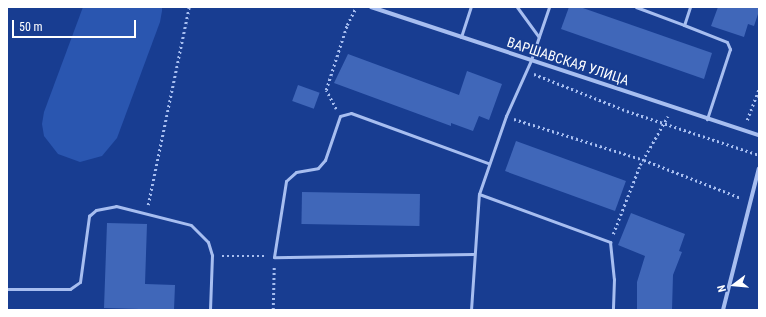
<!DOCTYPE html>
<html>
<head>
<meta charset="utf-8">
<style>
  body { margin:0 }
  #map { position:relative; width:766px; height:317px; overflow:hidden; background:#183d91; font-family:"Roboto Condensed",sans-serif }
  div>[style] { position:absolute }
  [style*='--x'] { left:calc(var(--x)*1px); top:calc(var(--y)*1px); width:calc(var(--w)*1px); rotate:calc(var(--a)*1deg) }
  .green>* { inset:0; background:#2a56b0 }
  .building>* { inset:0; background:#4067b9; transform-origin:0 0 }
  .path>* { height:2.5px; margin-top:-1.25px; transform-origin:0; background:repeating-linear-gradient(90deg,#a7bef0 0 2px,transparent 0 5px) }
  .service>* { height:3px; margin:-1.5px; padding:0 1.5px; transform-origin:1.5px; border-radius:1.5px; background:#a7bef0 }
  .minor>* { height:4px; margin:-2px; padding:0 2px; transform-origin:2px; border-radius:2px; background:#a7bef0 }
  span { translate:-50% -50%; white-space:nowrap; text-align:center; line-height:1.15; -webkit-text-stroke:3.5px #183d91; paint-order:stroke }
  .street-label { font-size:14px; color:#fff }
  .frame { position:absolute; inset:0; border:8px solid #fff; pointer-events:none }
  .north { position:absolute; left:714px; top:265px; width:40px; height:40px; -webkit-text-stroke:3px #183d91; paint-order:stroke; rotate:254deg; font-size:11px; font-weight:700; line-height:16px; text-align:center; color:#fff }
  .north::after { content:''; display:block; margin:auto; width:14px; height:18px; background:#fff; clip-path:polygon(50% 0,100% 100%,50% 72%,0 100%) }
  .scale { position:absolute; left:12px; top:20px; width:124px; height:18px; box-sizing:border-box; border:2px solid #fff; border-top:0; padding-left:5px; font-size:12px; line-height:14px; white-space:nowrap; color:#fff; -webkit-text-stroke:3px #183d91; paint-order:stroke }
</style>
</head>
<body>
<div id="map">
  <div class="green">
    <i style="clip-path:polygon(83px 7px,162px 7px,162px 11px,160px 22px,117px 138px,102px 156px,80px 162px,58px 154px,44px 136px,42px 124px,44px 112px)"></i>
  </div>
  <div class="building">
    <i style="clip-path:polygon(569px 7px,580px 7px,712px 53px,704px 79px,561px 29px)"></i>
    <i style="clip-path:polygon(718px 7px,759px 7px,759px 11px,754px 26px,748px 24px,744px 37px,711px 26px)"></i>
    <i style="clip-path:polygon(348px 54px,459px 95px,467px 71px,502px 84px,489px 120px,479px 116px,473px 131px,451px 123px,451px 126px,334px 83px)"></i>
    <i style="left:298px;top:85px;width:23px;height:17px;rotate:20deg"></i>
    <i style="left:516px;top:141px;width:117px;height:32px;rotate:20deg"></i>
    <i style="left:302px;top:192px;width:118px;height:32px;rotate:1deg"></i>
    <i style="clip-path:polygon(631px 213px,685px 234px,679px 251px,682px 252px,673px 275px,672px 310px,637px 310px,637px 282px,645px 256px,618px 245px)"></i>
    <i style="clip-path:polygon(107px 223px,147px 224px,145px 284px,175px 285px,174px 310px,104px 308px)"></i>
  </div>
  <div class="path">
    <i style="--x:534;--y:74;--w:100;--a:21.7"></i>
    <i style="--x:627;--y:111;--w:139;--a:18.4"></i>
    <i style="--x:336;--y:109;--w:21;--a:-118"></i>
    <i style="--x:326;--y:90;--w:68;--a:-72.1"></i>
    <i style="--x:347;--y:25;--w:20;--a:-63"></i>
    <i style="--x:514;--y:119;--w:136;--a:17.5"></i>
    <i style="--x:644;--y:160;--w:104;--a:21.4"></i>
    <i style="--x:747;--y:120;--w:33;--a:-69"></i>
    <i style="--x:148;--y:205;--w:202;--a:-78.3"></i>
    <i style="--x:613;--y:234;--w:74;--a:-68.6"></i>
    <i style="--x:640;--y:165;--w:56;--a:-60.3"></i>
    <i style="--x:222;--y:256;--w:43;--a:0"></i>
    <i style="--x:273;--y:310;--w:43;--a:-88.7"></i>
  </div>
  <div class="service">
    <i style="--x:517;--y:7;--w:37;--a:54"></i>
    <i style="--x:636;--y:7;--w:51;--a:20.6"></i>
    <i style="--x:690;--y:7;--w:19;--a:108"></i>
    <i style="--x:684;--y:25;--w:46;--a:21.6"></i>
    <i style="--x:727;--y:42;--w:8;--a:67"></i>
    <i style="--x:730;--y:49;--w:74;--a:108.2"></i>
    <i style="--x:461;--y:37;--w:32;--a:-72"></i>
    <i style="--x:479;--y:194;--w:140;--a:20.1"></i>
    <i style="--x:610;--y:242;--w:37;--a:84"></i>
    <i style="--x:614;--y:279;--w:31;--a:92"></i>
    <i style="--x:473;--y:254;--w:199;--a:179.1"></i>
    <i style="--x:274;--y:257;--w:77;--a:-81"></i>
    <i style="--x:286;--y:181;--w:13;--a:-42"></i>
    <i style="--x:296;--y:172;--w:22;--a:-10"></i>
    <i style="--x:318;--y:168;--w:11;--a:-49"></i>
    <i style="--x:325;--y:160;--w:46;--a:-71.2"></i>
    <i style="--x:340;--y:116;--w:11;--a:-15"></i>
    <i style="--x:351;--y:113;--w:146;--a:20.1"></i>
    <i style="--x:7;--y:289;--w:63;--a:0"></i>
    <i style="--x:70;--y:289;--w:12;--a:-35"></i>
    <i style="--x:80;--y:282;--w:67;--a:-82.2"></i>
    <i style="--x:89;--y:216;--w:9;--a:-41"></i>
    <i style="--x:96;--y:210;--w:20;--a:-11"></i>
    <i style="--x:116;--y:206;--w:77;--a:14.2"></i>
    <i style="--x:191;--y:225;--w:24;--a:45"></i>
    <i style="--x:208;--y:242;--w:14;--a:73"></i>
    <i style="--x:212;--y:255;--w:55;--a:92.1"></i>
    <i style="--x:471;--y:310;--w:116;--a:-86.1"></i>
    <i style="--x:479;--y:194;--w:83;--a:-70.9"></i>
    <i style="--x:506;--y:116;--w:61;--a:-65.9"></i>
    <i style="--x:531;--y:60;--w:56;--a:-71.2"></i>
  </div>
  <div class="minor">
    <i style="--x:371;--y:7;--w:409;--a:18.3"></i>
    <i style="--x:723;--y:310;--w:146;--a:-75.8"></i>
  </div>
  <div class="street-label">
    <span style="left:568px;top:61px;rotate:18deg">ВАРШАВСКАЯ УЛИЦА</span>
  </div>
  <div class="frame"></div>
  <div class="north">N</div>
  <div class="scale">50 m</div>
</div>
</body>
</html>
